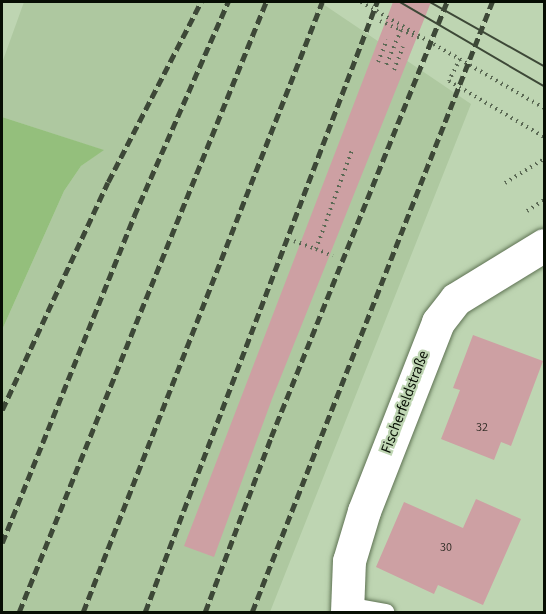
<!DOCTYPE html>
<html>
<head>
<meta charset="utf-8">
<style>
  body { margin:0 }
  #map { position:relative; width:546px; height:614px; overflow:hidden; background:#bed5b2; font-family:"Source Sans 3",sans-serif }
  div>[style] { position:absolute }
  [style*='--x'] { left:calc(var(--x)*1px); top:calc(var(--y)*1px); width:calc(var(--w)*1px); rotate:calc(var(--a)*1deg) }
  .built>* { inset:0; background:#aec8a0 }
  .green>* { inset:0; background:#94bf7c }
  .building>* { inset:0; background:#cda0a3 }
  .path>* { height:4px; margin-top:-2px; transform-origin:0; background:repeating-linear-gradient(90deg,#5b6954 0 1.5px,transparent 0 6px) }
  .roads { filter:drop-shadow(0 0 2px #5e7253) drop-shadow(0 0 2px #5e7253) }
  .lane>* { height:16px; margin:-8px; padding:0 8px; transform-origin:8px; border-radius:8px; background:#fff }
  .street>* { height:33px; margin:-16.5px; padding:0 16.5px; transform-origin:16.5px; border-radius:16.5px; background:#fff }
  .tram>* { height:1.5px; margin:-0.75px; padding:0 0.75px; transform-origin:0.75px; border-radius:0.75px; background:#3d4837 }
  .rail>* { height:4.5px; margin-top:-2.25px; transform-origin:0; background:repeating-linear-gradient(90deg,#3d4837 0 9px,transparent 0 13.5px) }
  span { translate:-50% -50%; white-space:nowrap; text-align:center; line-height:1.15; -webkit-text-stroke:4.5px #bed5b2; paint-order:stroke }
  .number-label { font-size:12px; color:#38322c }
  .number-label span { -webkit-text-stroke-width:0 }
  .street-label { font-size:15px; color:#070e04 }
  .frame { position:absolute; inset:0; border:3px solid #070e04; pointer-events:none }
</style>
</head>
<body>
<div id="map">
  <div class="built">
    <i style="clip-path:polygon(24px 2px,320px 2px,471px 104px,270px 612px,2px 612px,2px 330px,64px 191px,81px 166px,103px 150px,2px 117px,2px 63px)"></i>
  </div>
  <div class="green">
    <i style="clip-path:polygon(2px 117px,104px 150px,81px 166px,64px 191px,2px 330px)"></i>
  </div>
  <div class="building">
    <i style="clip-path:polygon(393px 2px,431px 2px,272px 399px,214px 557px,184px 546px)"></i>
    <i style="clip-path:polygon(473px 335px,543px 361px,511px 446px,501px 442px,494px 460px,441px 439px,460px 390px,453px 388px)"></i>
    <i style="clip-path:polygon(476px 499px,521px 519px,483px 605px,438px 585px,434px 594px,376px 567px,404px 502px,463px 528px)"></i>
  </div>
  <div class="path">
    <i style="--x:361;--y:2;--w:211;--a:30.1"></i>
    <i style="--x:380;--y:21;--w:23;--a:23"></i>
    <i style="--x:401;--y:30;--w:38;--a:113"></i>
    <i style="--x:401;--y:30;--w:21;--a:23"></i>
    <i style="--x:460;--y:59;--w:25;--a:117"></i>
    <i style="--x:449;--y:81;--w:110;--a:30.5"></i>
    <i style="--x:378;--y:62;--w:24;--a:-68"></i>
    <i style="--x:394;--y:70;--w:25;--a:-69"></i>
    <i style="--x:505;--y:183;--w:46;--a:-31.6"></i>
    <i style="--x:527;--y:211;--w:20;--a:-33"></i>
    <i style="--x:294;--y:241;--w:23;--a:20"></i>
    <i style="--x:316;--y:249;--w:105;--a:-70"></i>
    <i style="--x:316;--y:249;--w:18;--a:22"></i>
  </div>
  <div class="roads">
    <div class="lane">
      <i style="--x:346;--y:605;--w:41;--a:9.9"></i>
    </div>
    <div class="street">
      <i style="--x:347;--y:612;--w:51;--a:-87.8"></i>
      <i style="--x:349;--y:561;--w:52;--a:-73.3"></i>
      <i style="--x:364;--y:511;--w:203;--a:-68.6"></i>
      <i style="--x:438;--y:322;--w:29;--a:-52"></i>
      <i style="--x:456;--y:299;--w:103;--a:-31.5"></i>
    </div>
  </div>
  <div class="tram">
    <i style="--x:400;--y:2;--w:167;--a:30.3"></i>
    <i style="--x:430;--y:2;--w:131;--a:29.3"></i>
  </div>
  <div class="rail">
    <i style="--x:2;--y:410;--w:251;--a:-65.1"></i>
    <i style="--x:108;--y:182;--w:203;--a:-62.7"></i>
    <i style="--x:2;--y:543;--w:353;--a:-68"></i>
    <i style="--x:134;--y:216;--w:234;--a:-66.3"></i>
    <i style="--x:19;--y:612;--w:658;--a:-67.96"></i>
    <i style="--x:83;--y:612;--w:655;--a:-68.6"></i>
    <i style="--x:145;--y:612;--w:653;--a:-69.18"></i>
    <i style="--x:205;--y:612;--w:187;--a:-69.3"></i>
    <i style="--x:271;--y:437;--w:469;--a:-68"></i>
    <i style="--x:252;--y:612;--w:656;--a:-68.52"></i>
  </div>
  <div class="number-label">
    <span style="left:482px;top:428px">32</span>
    <span style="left:446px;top:548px">30</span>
  </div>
  <div class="street-label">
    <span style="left:405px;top:402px;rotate:-69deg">Fischerfeldstraße</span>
  </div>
  <div class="frame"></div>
</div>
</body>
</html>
